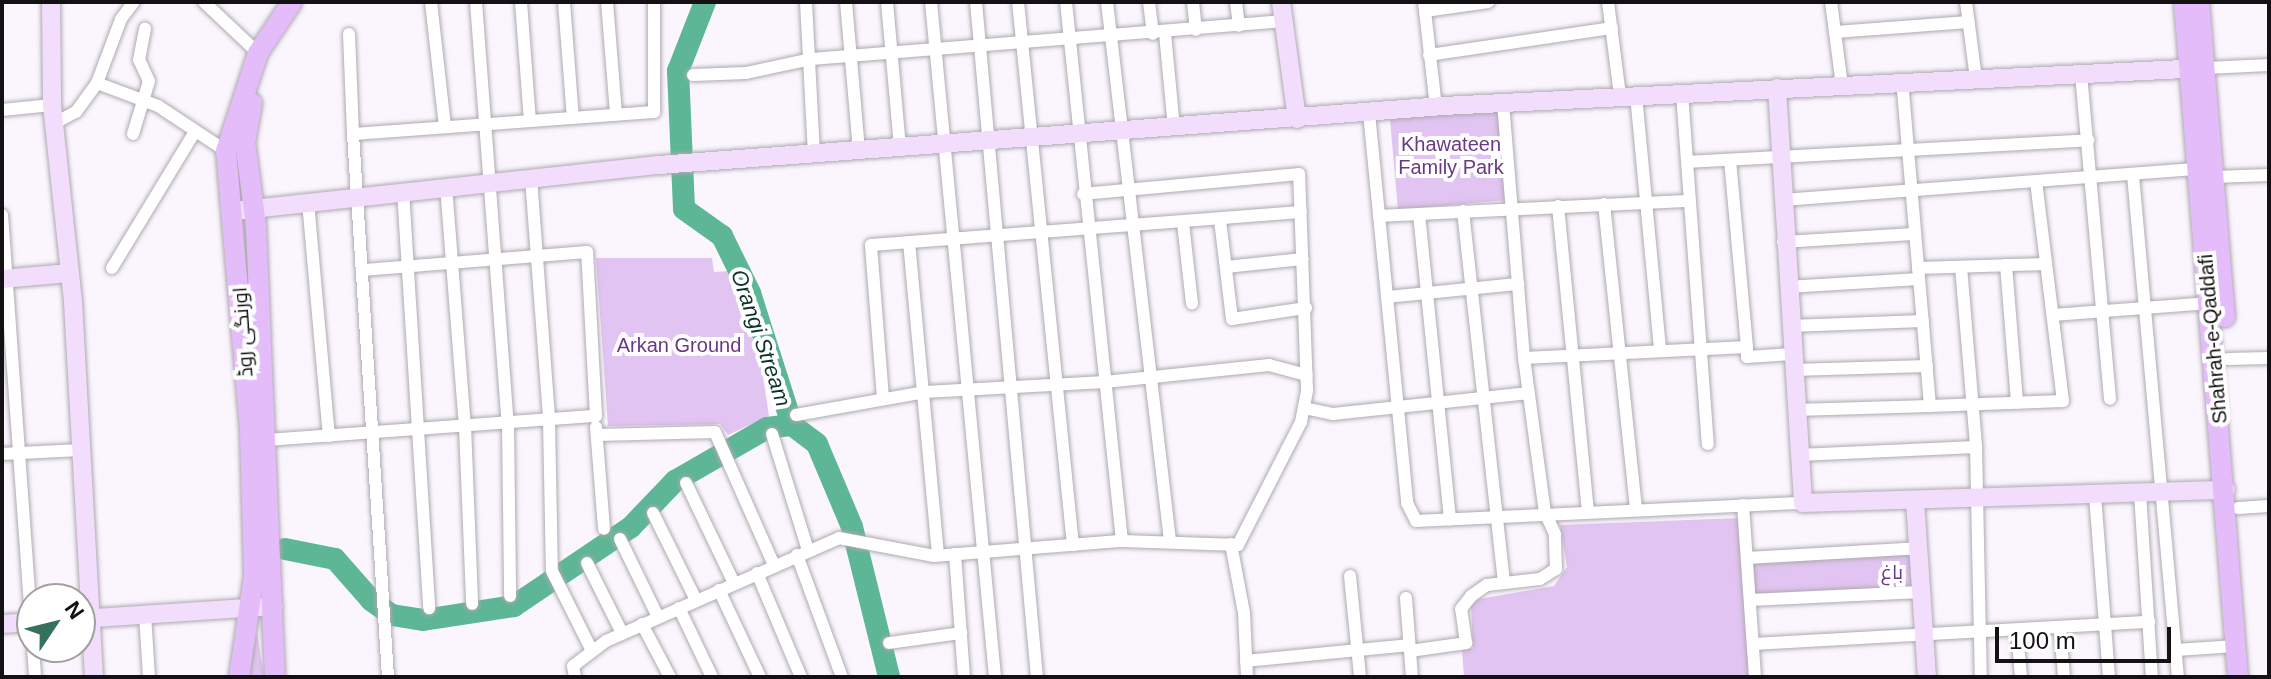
<!DOCTYPE html>
<html>
<head>
<meta charset="utf-8">
<style>
  body { margin:0 }
  #map { position:relative; width:2271px; height:679px; overflow:hidden; background:#fbf6fe; font-family:Arial,Cairo,sans-serif }
  div>[style] { position:absolute }
  [style*='--x'] { left:calc(var(--x)*1px); top:calc(var(--y)*1px); width:calc(var(--w)*1px); rotate:calc(var(--a)*1deg) }
  .green>* { inset:0; background:#e1c4f1; transform-origin:0 0 }
  .river>* { height:22px; margin:-11px; padding:0 11px; transform-origin:11px; border-radius:11px; background:#5db695 }
  .roads { filter:drop-shadow(0 0 2px #aea9b1) drop-shadow(0 0 2px #aea9b1) }
  .street>* { height:12px; margin:-6px; padding:0 6px; transform-origin:6px; border-radius:6px; background:#fff }
  .secondary>* { height:18px; margin:-9px; padding:0 9px; transform-origin:9px; border-radius:9px; background:#f2ddfd }
  .primary>* { height:20px; margin:-10px; padding:0 10px; transform-origin:10px; border-radius:10px; background:#e5bcfa }
  span { translate:-50% -50%; white-space:nowrap; text-align:center; line-height:1.15; -webkit-text-stroke:8px #fff; paint-order:stroke }
  .park-label { font-size:20px; color:#6b3884 }
  .street-label { font-size:20px; color:#131114 }
  .water-label { font-size:22px; color:#0c3528; font-style:italic }
  .frame { position:absolute; inset:0; border:4px solid #131114; pointer-events:none }
  .north { position:absolute; left:16px; top:583px; width:80px; height:80px; box-sizing:border-box; background:#fff; border:2px solid #a1a0a1; border-radius:50%; rotate:55deg; font-size:22px; font-weight:700; line-height:32px; text-align:center; color:#131114 }
  .north::after { content:''; display:block; margin:auto; width:28px; height:36px; background:#35715b; clip-path:polygon(50% 0,100% 100%,50% 72%,0 100%) }
  .scale { position:absolute; left:1995px; top:627px; width:176px; height:36px; box-sizing:border-box; border:4px solid #131114; border-top:0; padding-left:10px; font-size:24px; line-height:28px; white-space:nowrap; color:#131114; -webkit-text-stroke:6px #fff; paint-order:stroke }
</style>
</head>
<body>
<div id="map">
  <div class="green">
    <i style="left:1503px;top:103px;width:97px;height:114px;rotate:85deg"></i>
    <i style="clip-path:polygon(596px 258px,712px 258px,714px 272px,729px 271px,757px 337px,769px 416px,728px 435px,720px 424px,608px 426px)"></i>
    <i style="clip-path:polygon(1739px 518px,1749px 677px,1464px 677px,1462px 650px,1473px 648px,1471px 606px,1479px 599px,1554px 586px,1567px 567px,1560px 525px)"></i>
    <i style="left:1918px;top:548px;width:44px;height:171px;rotate:86deg"></i>
    <i style="clip-path:polygon(257px 632px,264px 677px,247px 677px)"></i>
  </div>
  <div class="river">
    <i style="--x:705;--y:2;--w:74;--a:111.4"></i>
    <i style="--x:678;--y:71;--w:138;--a:87.5"></i>
    <i style="--x:684;--y:209;--w:47;--a:35.4"></i>
    <i style="--x:722;--y:236;--w:64;--a:63.8"></i>
    <i style="--x:750;--y:293;--w:139;--a:72.3"></i>
    <i style="--x:792;--y:425;--w:31;--a:37"></i>
    <i style="--x:817;--y:444;--w:90;--a:67.1"></i>
    <i style="--x:852;--y:527;--w:154;--a:76.1"></i>
    <i style="--x:285;--y:549;--w:51;--a:11.3"></i>
    <i style="--x:335;--y:559;--w:55;--a:48.7"></i>
    <i style="--x:371;--y:600;--w:26;--a:36"></i>
    <i style="--x:392;--y:615;--w:31;--a:9"></i>
    <i style="--x:423;--y:620;--w:92;--a:-8.7"></i>
    <i style="--x:514;--y:606;--w:141;--a:-34"></i>
    <i style="--x:631;--y:527;--w:64;--a:-46.3"></i>
    <i style="--x:675;--y:481;--w:106;--a:-29.9"></i>
    <i style="--x:767;--y:428;--w:25;--a:-7"></i>
  </div>
  <div class="roads">
    <div class="street">
      <i style="--x:204;--y:2;--w:74;--a:43.4"></i>
      <i style="--x:431;--y:2;--w:126;--a:83.6"></i>
      <i style="--x:476;--y:2;--w:422;--a:85.7"></i>
      <i style="--x:508;--y:423;--w:173;--a:89.3"></i>
      <i style="--x:521;--y:2;--w:119;--a:85.7"></i>
      <i style="--x:564;--y:2;--w:116;--a:85.6"></i>
      <i style="--x:607;--y:2;--w:113;--a:85.4"></i>
      <i style="--x:806;--y:2;--w:154;--a:87"></i>
      <i style="--x:846;--y:2;--w:151;--a:85"></i>
      <i style="--x:887;--y:2;--w:148;--a:84.9"></i>
      <i style="--x:931;--y:2;--w:678;--a:84.58"></i>
      <i style="--x:976;--y:2;--w:678;--a:84.84"></i>
      <i style="--x:1018;--y:2;--w:546;--a:84.22"></i>
      <i style="--x:1066;--y:2;--w:542;--a:84.07"></i>
      <i style="--x:1107;--y:2;--w:543;--a:83.33"></i>
      <i style="--x:1149;--y:2;--w:32;--a:83"></i>
      <i style="--x:1193;--y:2;--w:28;--a:84"></i>
      <i style="--x:1236;--y:2;--w:24;--a:83"></i>
      <i style="--x:1424;--y:2;--w:106;--a:83.5"></i>
      <i style="--x:1608;--y:2;--w:95;--a:82.7"></i>
      <i style="--x:1831;--y:2;--w:84;--a:82.5"></i>
      <i style="--x:1966;--y:2;--w:78;--a:82.6"></i>
      <i style="--x:1425;--y:11;--w:64;--a:-8.1"></i>
      <i style="--x:1835;--y:32;--w:134;--a:-4.3"></i>
      <i style="--x:1165;--y:33;--w:95;--a:84.6"></i>
      <i style="--x:349;--y:34;--w:100;--a:87.7"></i>
      <i style="--x:1429;--y:55;--w:185;--a:-8.4"></i>
      <i style="--x:2206;--y:68;--w:63;--a:-2.7"></i>
      <i style="--x:2081;--y:74;--w:326;--a:84.9"></i>
      <i style="--x:693;--y:75;--w:53;--a:-2.2"></i>
      <i style="--x:746;--y:73;--w:66;--a:-12.2"></i>
      <i style="--x:811;--y:59;--w:475;--a:-4.6"></i>
      <i style="--x:97;--y:83;--w:65;--a:20.7"></i>
      <i style="--x:158;--y:106;--w:82;--a:33.5"></i>
      <i style="--x:1682;--y:93;--w:352;--a:85.8"></i>
      <i style="--x:1636;--y:95;--w:257;--a:84.6"></i>
      <i style="--x:2;--y:110;--w:50;--a:-5.7"></i>
      <i style="--x:1369;--y:113;--w:392;--a:84.4"></i>
      <i style="--x:1407;--y:503;--w:20;--a:63"></i>
      <i style="--x:1416;--y:521;--w:387;--a:-2.7"></i>
      <i style="--x:53;--y:124;--w:26;--a:-28"></i>
      <i style="--x:76;--y:112;--w:36;--a:-54"></i>
      <i style="--x:97;--y:83;--w:68;--a:-69.4"></i>
      <i style="--x:121;--y:19;--w:21;--a:-53"></i>
      <i style="--x:133;--y:134;--w:55;--a:-73.2"></i>
      <i style="--x:149;--y:81;--w:23;--a:-115"></i>
      <i style="--x:139;--y:60;--w:32;--a:-79"></i>
      <i style="--x:1730;--y:160;--w:188;--a:84.8"></i>
      <i style="--x:1687;--y:162;--w:402;--a:-3.1"></i>
      <i style="--x:2133;--y:175;--w:504;--a:84.88"></i>
      <i style="--x:2215;--y:177;--w:54;--a:-2.1"></i>
      <i style="--x:531;--y:178;--w:243;--a:85.7"></i>
      <i style="--x:549;--y:420;--w:151;--a:88.9"></i>
      <i style="--x:552;--y:571;--w:89;--a:63.4"></i>
      <i style="--x:446;--y:186;--w:241;--a:85.5"></i>
      <i style="--x:465;--y:426;--w:178;--a:87.7"></i>
      <i style="--x:403;--y:191;--w:418;--a:86.4"></i>
      <i style="--x:1782;--y:200;--w:418;--a:-4.3"></i>
      <i style="--x:308;--y:202;--w:235;--a:84.9"></i>
      <i style="--x:1604;--y:204;--w:307;--a:84"></i>
      <i style="--x:1558;--y:206;--w:306;--a:84.4"></i>
      <i style="--x:1463;--y:211;--w:374;--a:83.7"></i>
      <i style="--x:1419;--y:214;--w:307;--a:84.2"></i>
      <i style="--x:2;--y:215;--w:419;--a:85.9"></i>
      <i style="--x:1379;--y:216;--w:311;--a:-2.8"></i>
      <i style="--x:1220;--y:220;--w:100;--a:83.1"></i>
      <i style="--x:1232;--y:319;--w:75;--a:-8.5"></i>
      <i style="--x:1183;--y:223;--w:81;--a:83.6"></i>
      <i style="--x:909;--y:242;--w:314;--a:84.7"></i>
      <i style="--x:1783;--y:242;--w:132;--a:-3.5"></i>
      <i style="--x:2006;--y:265;--w:138;--a:85.4"></i>
      <i style="--x:1226;--y:267;--w:77;--a:-5.9"></i>
      <i style="--x:1961;--y:267;--w:181;--a:85.2"></i>
      <i style="--x:1976;--y:447;--w:230;--a:88.8"></i>
      <i style="--x:112;--y:268;--w:158;--a:-58.7"></i>
      <i style="--x:1918;--y:268;--w:128;--a:-1.8"></i>
      <i style="--x:1787;--y:287;--w:132;--a:-3.5"></i>
      <i style="--x:1387;--y:297;--w:132;--a:-5.7"></i>
      <i style="--x:2053;--y:315;--w:157;--a:-4.4"></i>
      <i style="--x:1790;--y:326;--w:133;--a:-2.2"></i>
      <i style="--x:1524;--y:358;--w:223;--a:-2.8"></i>
      <i style="--x:1747;--y:347;--w:10;--a:90"></i>
      <i style="--x:1747;--y:357;--w:45;--a:-3.8"></i>
      <i style="--x:2228;--y:359;--w:41;--a:-1.4"></i>
      <i style="--x:1793;--y:370;--w:134;--a:-1.7"></i>
      <i style="--x:883;--y:398;--w:153;--a:-94.5"></i>
      <i style="--x:871;--y:245;--w:431;--a:-4.4"></i>
      <i style="--x:1930;--y:406;--w:133;--a:-2.2"></i>
      <i style="--x:2063;--y:401;--w:221;--a:-97"></i>
      <i style="--x:1304;--y:408;--w:30;--a:12"></i>
      <i style="--x:1333;--y:414;--w:197;--a:-6.1"></i>
      <i style="--x:1796;--y:410;--w:134;--a:-1.7"></i>
      <i style="--x:1930;--y:406;--w:325;--a:-94.9"></i>
      <i style="--x:796;--y:415;--w:131;--a:-10.1"></i>
      <i style="--x:925;--y:392;--w:180;--a:-3.2"></i>
      <i style="--x:1105;--y:382;--w:165;--a:-5.9"></i>
      <i style="--x:1269;--y:365;--w:39;--a:15"></i>
      <i style="--x:596;--y:427;--w:102;--a:85.5"></i>
      <i style="--x:772;--y:434;--w:121;--a:72.8"></i>
      <i style="--x:597;--y:435;--w:118;--a:-1.5"></i>
      <i style="--x:715;--y:432;--w:145;--a:66.1"></i>
      <i style="--x:267;--y:440;--w:330;--a:-4.2"></i>
      <i style="--x:596;--y:416;--w:164;--a:-93.1"></i>
      <i style="--x:587;--y:252;--w:226;--a:175.4"></i>
      <i style="--x:2;--y:454;--w:77;--a:-3"></i>
      <i style="--x:1799;--y:455;--w:177;--a:-2.6"></i>
      <i style="--x:686;--y:483;--w:111;--a:64.4"></i>
      <i style="--x:2140;--y:493;--w:184;--a:86.3"></i>
      <i style="--x:2095;--y:495;--w:183;--a:85.6"></i>
      <i style="--x:1743;--y:505;--w:172;--a:86"></i>
      <i style="--x:2238;--y:508;--w:31;--a:-4"></i>
      <i style="--x:653;--y:513;--w:97;--a:63.7"></i>
      <i style="--x:620;--y:539;--w:87;--a:64"></i>
      <i style="--x:1231;--y:544;--w:70;--a:79.3"></i>
      <i style="--x:1244;--y:613;--w:64;--a:87.3"></i>
      <i style="--x:955;--y:554;--w:123;--a:85.8"></i>
      <i style="--x:797;--y:555;--w:130;--a:69.8"></i>
      <i style="--x:1747;--y:558;--w:171;--a:-3.3"></i>
      <i style="--x:587;--y:563;--w:78;--a:63.4"></i>
      <i style="--x:757;--y:573;--w:113;--a:67.1"></i>
      <i style="--x:1350;--y:576;--w:101;--a:84.3"></i>
      <i style="--x:719;--y:590;--w:96;--a:64.8"></i>
      <i style="--x:1406;--y:598;--w:79;--a:85.7"></i>
      <i style="--x:1750;--y:600;--w:171;--a:-2.7"></i>
      <i style="--x:679;--y:608;--w:76;--a:64.4"></i>
      <i style="--x:145;--y:615;--w:62;--a:86.3"></i>
      <i style="--x:642;--y:624;--w:60;--a:62.2"></i>
      <i style="--x:2060;--y:628;--w:49;--a:85.3"></i>
      <i style="--x:2017;--y:631;--w:46;--a:85"></i>
      <i style="--x:889;--y:643;--w:73;--a:-7.9"></i>
      <i style="--x:1753;--y:644;--w:397;--a:-3.2"></i>
      <i style="--x:33;--y:647;--w:30;--a:86"></i>
      <i style="--x:2176;--y:650;--w:60;--a:-3.8"></i>
      <i style="--x:1410;--y:651;--w:57;--a:-8.1"></i>
      <i style="--x:1466;--y:643;--w:34;--a:-98"></i>
      <i style="--x:1461;--y:609;--w:16;--a:-52"></i>
      <i style="--x:1471;--y:596;--w:19;--a:-35"></i>
      <i style="--x:1487;--y:585;--w:53;--a:-6.5"></i>
      <i style="--x:1540;--y:579;--w:19;--a:-32"></i>
      <i style="--x:1556;--y:569;--w:35;--a:-92"></i>
      <i style="--x:1555;--y:534;--w:23;--a:-115"></i>
      <i style="--x:1545;--y:513;--w:156;--a:-97.7"></i>
      <i style="--x:1524;--y:358;--w:256;--a:-94.7"></i>
      <i style="--x:1246;--y:661;--w:164;--a:-5.6"></i>
      <i style="--x:388;--y:677;--w:544;--a:-93.69"></i>
      <i style="--x:353;--y:134;--w:302;--a:-4.2"></i>
      <i style="--x:654;--y:112;--w:110;--a:-90"></i>
      <i style="--x:575;--y:677;--w:11;--a:-100"></i>
      <i style="--x:573;--y:666;--w:41;--a:-37.1"></i>
      <i style="--x:606;--y:641;--w:255;--a:-23.8"></i>
      <i style="--x:839;--y:538;--w:97;--a:10.7"></i>
      <i style="--x:934;--y:556;--w:189;--a:-4.6"></i>
      <i style="--x:1122;--y:541;--w:116;--a:2"></i>
      <i style="--x:1238;--y:545;--w:138;--a:-62.9"></i>
      <i style="--x:1301;--y:422;--w:33;--a:-79"></i>
      <i style="--x:1307;--y:390;--w:216;--a:-92.1"></i>
      <i style="--x:1299;--y:174;--w:217;--a:174.7"></i>
    </div>
    <div class="secondary">
      <i style="--x:51;--y:2;--w:103;--a:89.4"></i>
      <i style="--x:52;--y:105;--w:198;--a:83.9"></i>
      <i style="--x:73;--y:302;--w:376;--a:86.8"></i>
      <i style="--x:1281;--y:2;--w:118;--a:82.2"></i>
      <i style="--x:1777;--y:88;--w:416;--a:86.4"></i>
      <i style="--x:1803;--y:503;--w:423;--a:-1.8"></i>
      <i style="--x:234;--y:211;--w:427;--a:-6.2"></i>
      <i style="--x:659;--y:165;--w:786;--a:-4.3"></i>
      <i style="--x:1443;--y:106;--w:761;--a:-2.86"></i>
      <i style="--x:2;--y:279;--w:67;--a:-5.1"></i>
      <i style="--x:1915;--y:501;--w:176;--a:86.1"></i>
      <i style="--x:80;--y:619;--w:194;--a:-3.8"></i>
      <i style="--x:2;--y:624;--w:30;--a:-4"></i>
    </div>
    <div class="primary">
      <i style="--x:2184;--y:2;--w:677;--a:85.43"></i>
      <i style="--x:2199;--y:2;--w:316;--a:85.3"></i>
      <i style="--x:252;--y:103;--w:39;--a:100"></i>
      <i style="--x:245;--y:141;--w:86;--a:82.6"></i>
      <i style="--x:256;--y:226;--w:451;--a:87.6"></i>
      <i style="--x:239;--y:677;--w:103;--a:-81.6"></i>
      <i style="--x:254;--y:575;--w:145;--a:-91.6"></i>
      <i style="--x:250;--y:430;--w:280;--a:-94.9"></i>
      <i style="--x:226;--y:151;--w:103;--a:-71.9"></i>
      <i style="--x:258;--y:53;--w:61;--a:-56.3"></i>
    </div>
  </div>
  <div class="park-label">
    <span style="left:1451px;top:156px">Khawateen<br>Family Park</span>
    <span style="left:679px;top:345px">Arkan Ground</span>
    <span style="left:1892px;top:572px">باغ</span>
  </div>
  <div class="street-label">
    <span style="left:243px;top:332px;rotate:-94deg">اورنگی روڈ</span>
    <span style="left:2213px;top:339px;rotate:-95deg">Shahrah-e-Qaddafi</span>
  </div>
  <div class="water-label">
    <span style="left:761px;top:338px;rotate:71deg">Orangi Stream</span>
  </div>
  <div class="frame"></div>
  <div class="north">N</div>
  <div class="scale">100 m</div>
</div>
</body>
</html>
